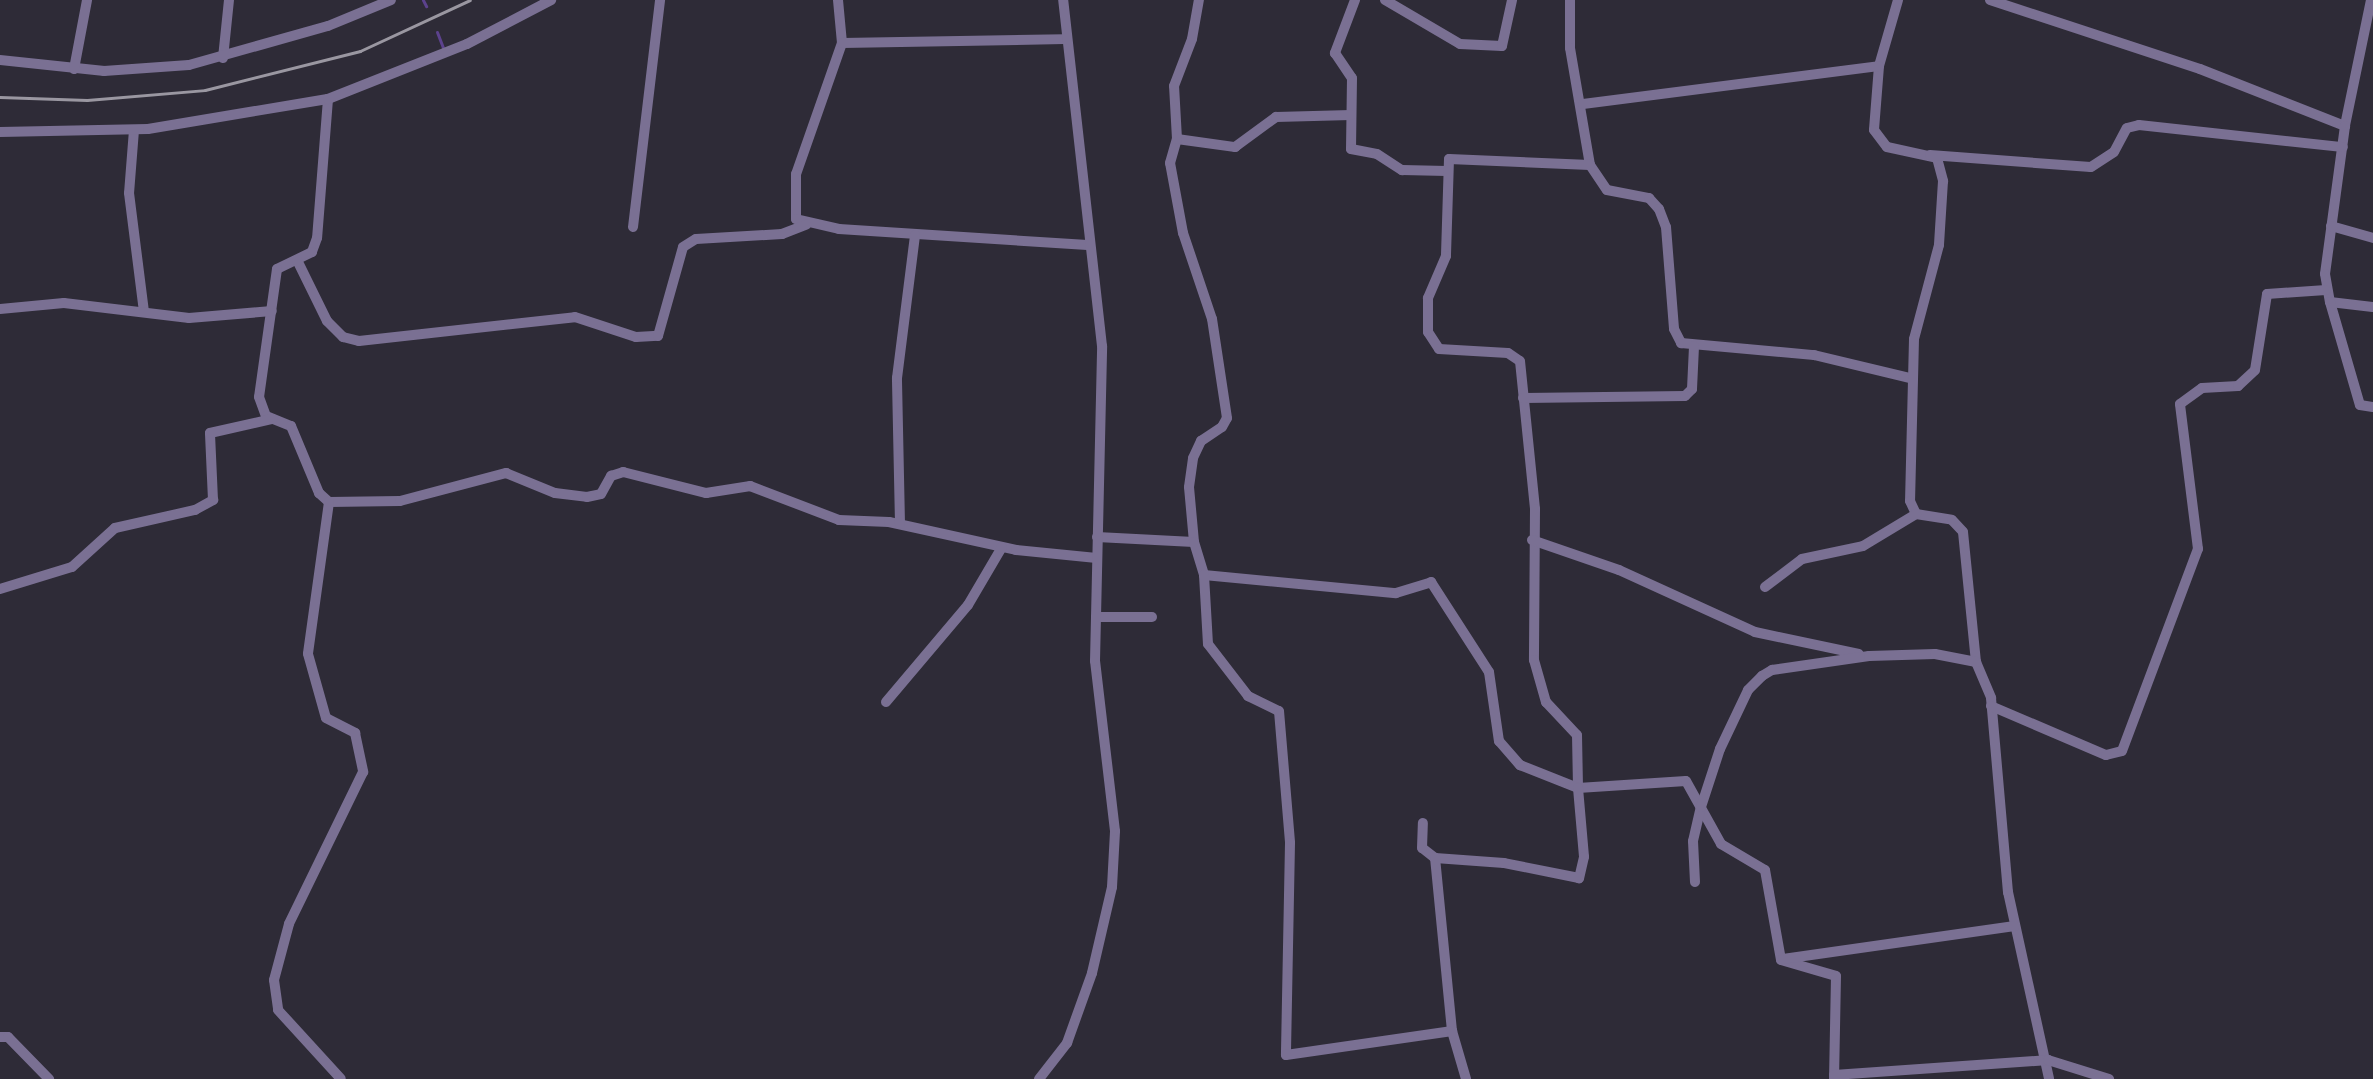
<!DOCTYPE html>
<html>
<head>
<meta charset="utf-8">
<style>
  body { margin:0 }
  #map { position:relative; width:2373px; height:1079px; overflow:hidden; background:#2e2b37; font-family:Manrope,sans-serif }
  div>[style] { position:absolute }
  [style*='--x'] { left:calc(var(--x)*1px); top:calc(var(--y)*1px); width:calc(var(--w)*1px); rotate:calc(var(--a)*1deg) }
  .stream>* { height:3px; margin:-1.5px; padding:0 1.5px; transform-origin:1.5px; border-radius:1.5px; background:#5c428d }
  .minor>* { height:10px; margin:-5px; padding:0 5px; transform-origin:5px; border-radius:5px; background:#7a7093 }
  .rail>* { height:3px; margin:-1.5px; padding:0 1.5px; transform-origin:1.5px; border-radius:1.5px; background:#9a97a1 }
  span { translate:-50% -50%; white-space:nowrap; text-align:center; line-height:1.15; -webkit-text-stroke:7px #2e2b37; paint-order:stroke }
</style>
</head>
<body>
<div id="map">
  <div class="stream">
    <i style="--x:423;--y:0;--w:7;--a:63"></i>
    <i style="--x:437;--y:32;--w:19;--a:69"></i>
  </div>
  <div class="minor">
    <i style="--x:838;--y:0;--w:43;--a:84.7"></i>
    <i style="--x:842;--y:43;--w:139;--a:109.3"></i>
    <i style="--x:796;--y:174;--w:45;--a:90"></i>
    <i style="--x:796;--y:219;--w:44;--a:13.1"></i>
    <i style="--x:839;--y:229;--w:249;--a:3.7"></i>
    <i style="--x:1355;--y:0;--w:57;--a:110.7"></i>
    <i style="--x:1335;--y:53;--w:30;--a:56"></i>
    <i style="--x:1352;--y:78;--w:71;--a:90.8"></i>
    <i style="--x:1351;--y:149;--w:26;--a:11"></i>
    <i style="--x:1377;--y:154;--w:30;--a:33"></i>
    <i style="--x:1402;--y:170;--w:45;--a:1.3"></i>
    <i style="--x:1385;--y:0;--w:87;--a:30.4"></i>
    <i style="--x:1460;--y:44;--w:42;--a:2.7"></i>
    <i style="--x:1502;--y:46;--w:47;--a:-77.7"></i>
    <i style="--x:1570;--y:0;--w:48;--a:90"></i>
    <i style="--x:1570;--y:48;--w:119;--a:80.3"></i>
    <i style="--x:1590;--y:165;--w:30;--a:56"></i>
    <i style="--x:1607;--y:190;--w:43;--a:10.8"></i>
    <i style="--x:1649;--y:198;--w:15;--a:48"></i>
    <i style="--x:1659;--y:209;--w:19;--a:69"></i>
    <i style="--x:1666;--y:227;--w:102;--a:85.5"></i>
    <i style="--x:1674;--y:329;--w:16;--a:63"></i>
    <i style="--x:1681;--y:343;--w:134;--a:5.2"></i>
    <i style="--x:1814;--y:355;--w:99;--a:13.5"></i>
    <i style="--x:1898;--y:0;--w:69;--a:106.1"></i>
    <i style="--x:1879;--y:66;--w:64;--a:94.5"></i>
    <i style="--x:1874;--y:130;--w:21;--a:53"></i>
    <i style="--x:1887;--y:147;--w:51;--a:12.4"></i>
    <i style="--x:1937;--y:158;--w:24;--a:75"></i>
    <i style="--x:1943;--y:181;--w:64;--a:93.6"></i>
    <i style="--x:1939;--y:245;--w:97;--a:104.9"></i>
    <i style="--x:1914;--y:339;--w:162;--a:91.4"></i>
    <i style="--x:1910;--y:501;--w:14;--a:65"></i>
    <i style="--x:1916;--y:514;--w:36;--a:9"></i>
    <i style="--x:1952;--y:520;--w:16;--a:47"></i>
    <i style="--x:1963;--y:532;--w:131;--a:84.3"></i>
    <i style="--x:1976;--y:662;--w:39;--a:67"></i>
    <i style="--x:1991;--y:698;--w:195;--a:85"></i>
    <i style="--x:2008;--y:892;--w:191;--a:77.6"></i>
    <i style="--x:1990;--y:0;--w:221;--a:18.2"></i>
    <i style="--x:2200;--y:69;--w:156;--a:21.5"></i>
    <i style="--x:2371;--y:0;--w:129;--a:101.7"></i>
    <i style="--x:2345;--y:126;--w:149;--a:97.7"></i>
    <i style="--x:2325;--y:274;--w:28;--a:80"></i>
    <i style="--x:2330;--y:302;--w:43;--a:6.6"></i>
    <i style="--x:842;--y:43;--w:222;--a:-1"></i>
    <i style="--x:223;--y:58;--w:58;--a:-84.1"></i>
    <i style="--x:0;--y:60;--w:105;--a:6"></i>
    <i style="--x:104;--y:71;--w:85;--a:-4"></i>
    <i style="--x:189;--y:65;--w:144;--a:-15.7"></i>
    <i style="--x:328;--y:26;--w:68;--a:-22.4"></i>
    <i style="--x:74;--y:69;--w:70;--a:-79.3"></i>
    <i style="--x:328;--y:99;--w:139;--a:94.5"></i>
    <i style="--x:317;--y:238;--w:15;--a:110"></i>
    <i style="--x:312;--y:252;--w:39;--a:154"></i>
    <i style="--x:277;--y:269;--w:129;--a:98"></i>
    <i style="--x:259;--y:397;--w:20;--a:70"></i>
    <i style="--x:266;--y:416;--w:27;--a:22"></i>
    <i style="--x:291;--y:426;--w:73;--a:67.3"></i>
    <i style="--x:319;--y:493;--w:13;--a:42"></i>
    <i style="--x:329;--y:502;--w:71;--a:-0.8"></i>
    <i style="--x:400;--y:501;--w:110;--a:-14.8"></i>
    <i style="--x:506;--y:473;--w:53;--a:22.2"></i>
    <i style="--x:555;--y:493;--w:32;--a:7"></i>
    <i style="--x:587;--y:497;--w:14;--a:-12"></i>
    <i style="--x:601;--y:494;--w:21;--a:-61"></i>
    <i style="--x:611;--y:476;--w:13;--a:-18"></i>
    <i style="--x:623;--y:472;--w:86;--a:14.2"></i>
    <i style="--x:706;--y:493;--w:45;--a:-9"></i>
    <i style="--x:750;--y:486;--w:95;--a:20.9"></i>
    <i style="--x:839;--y:520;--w:50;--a:2.3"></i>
    <i style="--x:889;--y:522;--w:130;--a:12.4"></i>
    <i style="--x:1016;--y:550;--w:81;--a:5.6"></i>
    <i style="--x:1583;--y:104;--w:298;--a:-7.3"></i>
    <i style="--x:134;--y:130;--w:63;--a:94.5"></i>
    <i style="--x:129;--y:193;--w:120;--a:82.8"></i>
    <i style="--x:0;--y:132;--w:148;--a:-1.2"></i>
    <i style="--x:148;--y:129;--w:182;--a:-9.5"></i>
    <i style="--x:328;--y:99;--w:149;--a:-21.6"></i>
    <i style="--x:467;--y:44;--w:95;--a:-27.6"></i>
    <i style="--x:1177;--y:139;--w:59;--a:7.9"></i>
    <i style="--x:1235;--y:147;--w:51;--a:-36.2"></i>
    <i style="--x:1276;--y:117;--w:75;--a:-1.5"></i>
    <i style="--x:1930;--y:155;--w:161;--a:4.3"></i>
    <i style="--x:2091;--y:167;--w:27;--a:-33"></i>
    <i style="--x:2114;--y:152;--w:27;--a:-62"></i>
    <i style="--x:2127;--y:128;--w:12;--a:-14"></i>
    <i style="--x:2139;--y:125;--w:205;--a:6.2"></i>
    <i style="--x:1590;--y:165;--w:141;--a:-177.6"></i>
    <i style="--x:1449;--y:159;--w:97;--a:91.8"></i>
    <i style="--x:1446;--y:256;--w:46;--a:113.2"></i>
    <i style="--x:1428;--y:298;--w:34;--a:90"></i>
    <i style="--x:1428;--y:332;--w:20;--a:57"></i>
    <i style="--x:1439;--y:349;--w:69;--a:3.3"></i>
    <i style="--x:1508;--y:353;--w:14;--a:34"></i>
    <i style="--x:1520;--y:361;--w:149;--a:84.2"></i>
    <i style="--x:1535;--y:509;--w:151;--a:90.4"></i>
    <i style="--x:1534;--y:660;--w:44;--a:74.1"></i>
    <i style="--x:1546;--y:702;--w:45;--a:46.8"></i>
    <i style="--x:1577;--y:735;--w:53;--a:88.9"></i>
    <i style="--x:1578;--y:788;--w:108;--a:-3.7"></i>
    <i style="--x:1686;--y:781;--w:72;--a:60.9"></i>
    <i style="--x:1721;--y:844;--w:51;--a:30.6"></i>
    <i style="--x:1765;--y:870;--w:91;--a:79.9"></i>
    <i style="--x:1781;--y:960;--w:57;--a:16.2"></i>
    <i style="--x:1836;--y:976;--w:103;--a:91.1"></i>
    <i style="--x:2331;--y:226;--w:44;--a:15.9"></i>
    <i style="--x:633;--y:227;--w:229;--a:-83.2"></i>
    <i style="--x:297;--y:260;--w:68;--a:63.8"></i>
    <i style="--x:327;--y:321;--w:23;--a:45"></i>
    <i style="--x:343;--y:337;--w:16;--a:14"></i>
    <i style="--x:359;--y:341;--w:217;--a:-6.3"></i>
    <i style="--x:575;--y:317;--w:64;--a:18.2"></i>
    <i style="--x:636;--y:337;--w:22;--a:-3"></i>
    <i style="--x:658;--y:336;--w:92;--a:-74.3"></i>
    <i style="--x:683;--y:247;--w:15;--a:-32"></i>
    <i style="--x:696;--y:239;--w:86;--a:-3.3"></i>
    <i style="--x:782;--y:234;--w:26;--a:-21"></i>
    <i style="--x:2330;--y:302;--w:107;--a:73.8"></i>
    <i style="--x:2360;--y:405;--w:13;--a:9"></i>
    <i style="--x:0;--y:309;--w:64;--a:-5.4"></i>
    <i style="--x:64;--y:303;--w:126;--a:6.8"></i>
    <i style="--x:189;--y:318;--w:83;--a:-4.8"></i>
    <i style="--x:1523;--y:398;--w:162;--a:-0.7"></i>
    <i style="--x:1685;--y:396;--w:10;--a:-45"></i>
    <i style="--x:1692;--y:389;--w:43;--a:-87.3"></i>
    <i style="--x:329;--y:502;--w:153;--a:97.9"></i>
    <i style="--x:308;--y:654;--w:66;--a:74.3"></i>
    <i style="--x:326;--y:718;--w:33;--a:27"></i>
    <i style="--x:355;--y:733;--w:40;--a:78"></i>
    <i style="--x:363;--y:772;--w:169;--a:116"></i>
    <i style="--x:289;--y:924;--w:58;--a:105"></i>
    <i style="--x:274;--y:980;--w:30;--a:82"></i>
    <i style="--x:278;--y:1010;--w:93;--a:47.6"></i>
    <i style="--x:900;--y:524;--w:146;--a:-91.2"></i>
    <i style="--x:897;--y:378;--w:144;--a:-82.8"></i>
    <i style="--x:1097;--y:537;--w:97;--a:3"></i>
    <i style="--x:1194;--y:542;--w:55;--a:-95.2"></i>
    <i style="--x:1189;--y:487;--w:29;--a:-82"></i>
    <i style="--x:1193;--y:458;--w:19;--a:-65"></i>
    <i style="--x:1201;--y:441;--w:25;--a:-34"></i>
    <i style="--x:1222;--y:427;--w:10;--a:-61"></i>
    <i style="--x:1227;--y:418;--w:100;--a:-98.6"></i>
    <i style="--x:1212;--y:319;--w:91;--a:-108.6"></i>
    <i style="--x:1183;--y:233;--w:71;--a:-100.5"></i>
    <i style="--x:1170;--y:163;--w:25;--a:-74"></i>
    <i style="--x:1177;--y:139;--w:53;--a:-93.2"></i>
    <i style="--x:1174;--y:86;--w:50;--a:-69"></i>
    <i style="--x:1192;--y:39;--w:40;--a:-80"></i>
    <i style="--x:1532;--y:540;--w:92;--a:19"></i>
    <i style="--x:1619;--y:570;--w:149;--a:24.5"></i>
    <i style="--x:1755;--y:632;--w:106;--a:11.9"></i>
    <i style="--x:1194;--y:542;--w:34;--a:73"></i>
    <i style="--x:1204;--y:575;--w:193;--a:5.4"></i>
    <i style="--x:1396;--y:593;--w:37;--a:-17"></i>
    <i style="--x:1431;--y:582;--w:107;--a:57.2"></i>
    <i style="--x:1489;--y:672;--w:70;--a:81.8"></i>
    <i style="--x:1499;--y:741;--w:32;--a:49"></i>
    <i style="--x:1520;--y:765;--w:62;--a:21.6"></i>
    <i style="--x:1578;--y:788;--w:69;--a:85"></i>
    <i style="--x:1584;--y:857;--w:22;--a:103"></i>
    <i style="--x:1579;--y:878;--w:76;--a:-168.7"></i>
    <i style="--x:1504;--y:863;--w:69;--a:-175.9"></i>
    <i style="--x:1435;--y:858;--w:16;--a:-142"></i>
    <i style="--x:1422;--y:848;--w:25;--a:-88"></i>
    <i style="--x:1204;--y:575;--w:69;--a:86.7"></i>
    <i style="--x:1208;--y:644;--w:66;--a:52.4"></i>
    <i style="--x:1248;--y:696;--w:34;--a:26"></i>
    <i style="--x:1279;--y:711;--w:132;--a:85.2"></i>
    <i style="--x:1290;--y:843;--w:212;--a:91.1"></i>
    <i style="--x:1286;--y:1055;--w:168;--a:-8.2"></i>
    <i style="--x:1452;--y:1031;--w:174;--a:-95.6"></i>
    <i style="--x:1765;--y:587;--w:46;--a:-37.1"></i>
    <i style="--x:1802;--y:559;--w:62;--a:-12"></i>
    <i style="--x:1863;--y:546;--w:62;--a:-31.1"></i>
    <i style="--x:0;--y:589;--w:75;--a:-17"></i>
    <i style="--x:72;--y:567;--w:58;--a:-42.2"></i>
    <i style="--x:115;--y:528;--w:82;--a:-12.7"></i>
    <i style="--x:195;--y:510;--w:21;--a:-29"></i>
    <i style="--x:213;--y:500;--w:67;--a:-92.6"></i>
    <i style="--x:210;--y:433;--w:64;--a:-12.7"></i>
    <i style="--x:1096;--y:617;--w:56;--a:0"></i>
    <i style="--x:886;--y:702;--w:127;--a:-49.8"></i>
    <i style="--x:968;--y:605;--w:67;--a:-59.6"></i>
    <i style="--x:1991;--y:706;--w:125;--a:23.1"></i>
    <i style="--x:2106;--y:755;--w:16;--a:-14"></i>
    <i style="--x:2122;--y:751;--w:216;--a:-69.4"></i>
    <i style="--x:2198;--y:549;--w:146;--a:-97.1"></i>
    <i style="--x:2180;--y:404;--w:27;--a:-36"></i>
    <i style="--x:2202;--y:388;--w:36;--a:-3"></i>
    <i style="--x:2238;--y:386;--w:23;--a:-43"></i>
    <i style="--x:2255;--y:370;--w:77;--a:-81"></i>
    <i style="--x:2267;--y:294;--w:59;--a:-3.9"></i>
    <i style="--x:1695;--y:882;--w:41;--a:-92.8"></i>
    <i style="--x:1693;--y:841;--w:35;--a:-77"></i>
    <i style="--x:1701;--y:807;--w:61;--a:-71.9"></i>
    <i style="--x:1720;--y:749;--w:65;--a:-64.6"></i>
    <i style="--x:1748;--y:690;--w:20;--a:-45"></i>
    <i style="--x:1762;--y:676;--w:12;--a:-31"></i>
    <i style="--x:1772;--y:670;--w:98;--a:-8.2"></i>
    <i style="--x:1869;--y:656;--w:66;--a:-1.7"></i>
    <i style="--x:1935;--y:654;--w:42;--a:11"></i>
    <i style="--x:1783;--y:959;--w:234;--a:-8.1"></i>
    <i style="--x:1452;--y:1031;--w:50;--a:73.7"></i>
    <i style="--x:0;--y:1037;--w:8;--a:0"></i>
    <i style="--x:8;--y:1037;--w:59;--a:45.7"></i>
    <i style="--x:1834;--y:1075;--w:215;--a:-4"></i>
    <i style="--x:2048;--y:1060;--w:64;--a:17.3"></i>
    <i style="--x:1039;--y:1079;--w:46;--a:-52.1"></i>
    <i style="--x:1067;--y:1043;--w:74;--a:-70.3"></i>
    <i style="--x:1092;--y:973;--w:88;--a:-76.9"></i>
    <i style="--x:1112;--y:887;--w:56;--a:-86.9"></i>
    <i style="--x:1115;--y:831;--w:171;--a:-96.7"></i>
    <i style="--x:1095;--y:661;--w:315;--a:-88.7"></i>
    <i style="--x:1102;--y:346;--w:348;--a:-96.4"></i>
  </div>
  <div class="rail">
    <i style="--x:0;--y:97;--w:87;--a:2"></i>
    <i style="--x:87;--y:100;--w:118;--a:-4.8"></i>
    <i style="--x:205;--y:90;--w:160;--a:-14.1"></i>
    <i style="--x:360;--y:51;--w:121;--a:-24.9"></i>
  </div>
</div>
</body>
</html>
